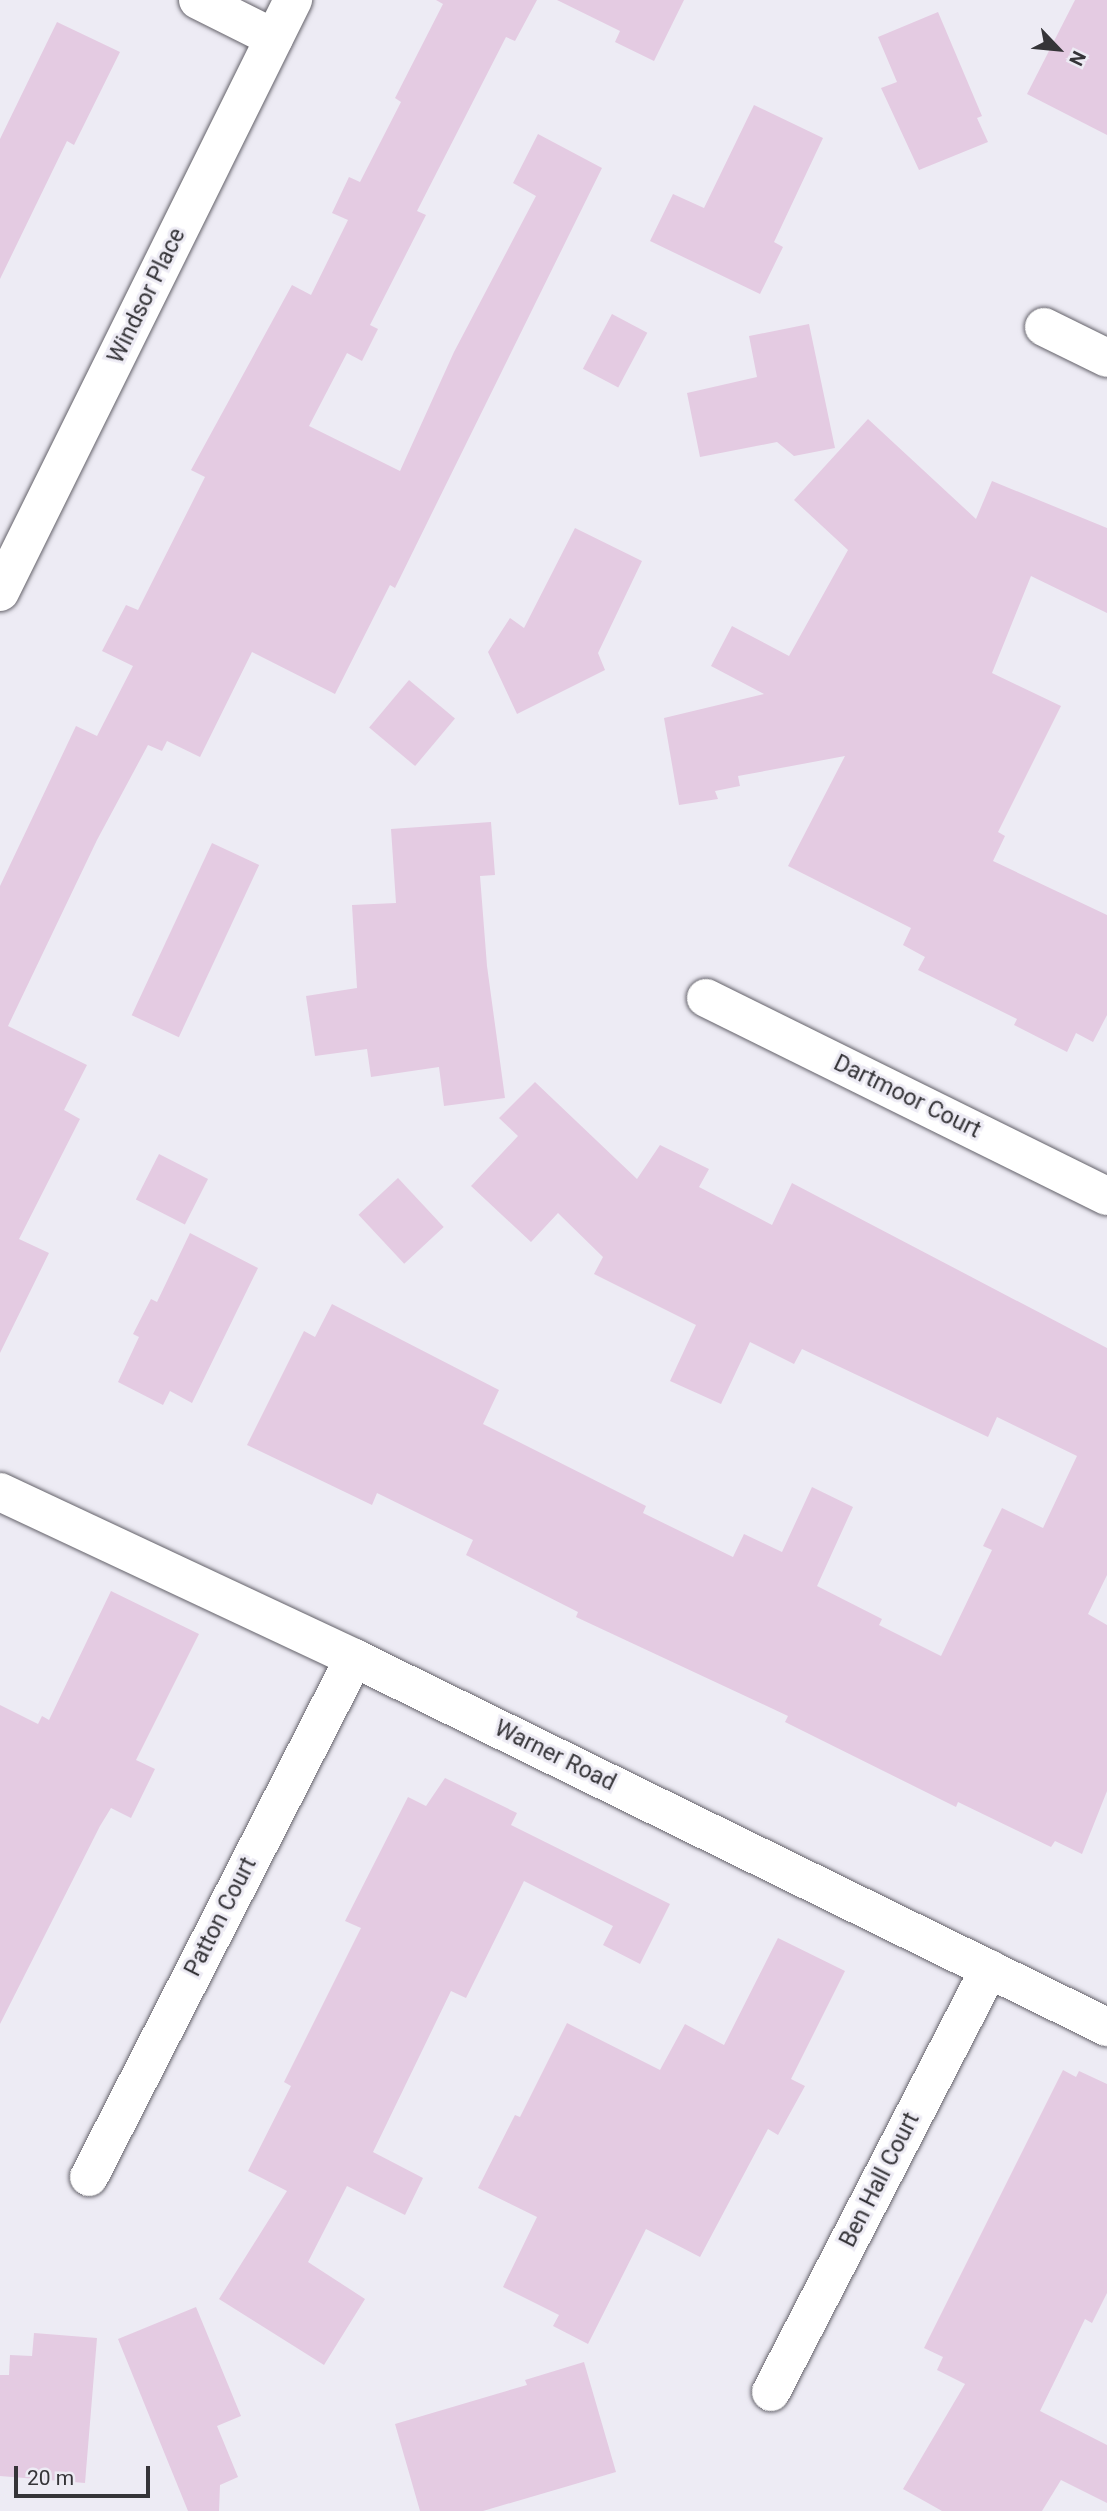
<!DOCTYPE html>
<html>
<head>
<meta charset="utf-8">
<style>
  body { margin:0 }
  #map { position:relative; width:1107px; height:2511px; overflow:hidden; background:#edebf4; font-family:Roboto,sans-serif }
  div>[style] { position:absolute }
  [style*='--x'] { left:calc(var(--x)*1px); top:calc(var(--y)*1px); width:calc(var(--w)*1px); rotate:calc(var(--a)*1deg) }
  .building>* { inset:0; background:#e4cbe2; transform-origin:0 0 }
  .roads { filter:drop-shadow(0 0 2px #64626a) drop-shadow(0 0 2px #64626a) }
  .street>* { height:38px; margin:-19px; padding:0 19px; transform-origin:19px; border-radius:19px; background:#fff }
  span { translate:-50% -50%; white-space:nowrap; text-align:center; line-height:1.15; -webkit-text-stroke:6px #edebf4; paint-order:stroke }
  .street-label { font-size:23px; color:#353438 }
  .north { position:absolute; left:1023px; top:14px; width:70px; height:70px; -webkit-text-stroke:5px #edebf4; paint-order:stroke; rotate:116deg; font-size:19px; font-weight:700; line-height:28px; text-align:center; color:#353438 }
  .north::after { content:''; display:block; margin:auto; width:24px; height:32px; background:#353438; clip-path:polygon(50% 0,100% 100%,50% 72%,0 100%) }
  .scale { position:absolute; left:14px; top:2466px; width:136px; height:32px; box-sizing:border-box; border:4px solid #353438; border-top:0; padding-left:9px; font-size:21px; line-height:24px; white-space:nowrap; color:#353438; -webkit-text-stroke:5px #edebf4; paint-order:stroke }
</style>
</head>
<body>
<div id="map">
  <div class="building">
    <i style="clip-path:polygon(436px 0,537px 0,515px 41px,506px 37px,417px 211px,426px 215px,370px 325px,378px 329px,362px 361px,347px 353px,309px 426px,400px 471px,454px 352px,536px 196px,513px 183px,538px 134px,602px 168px,395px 588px,390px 585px,335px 694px,252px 652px,200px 757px,167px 741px,162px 751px,148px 745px,97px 840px,8px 1026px,87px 1065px,64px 1110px,80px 1119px,19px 1239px,49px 1253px,0 1353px,0 886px,76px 726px,97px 736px,133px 666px,102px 651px,126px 605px,138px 610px,205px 477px,191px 470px,292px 285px,311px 295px,348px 220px,332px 213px,349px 177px,360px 182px,401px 102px,395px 98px,443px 4px)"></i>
    <i style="clip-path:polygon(557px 0,684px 0,654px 61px,615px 42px,620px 31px)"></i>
    <i style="clip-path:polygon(1075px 0,1107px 0,1107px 135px,1027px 94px)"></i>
    <i style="clip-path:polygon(938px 12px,982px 116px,977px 118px,988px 142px,919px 170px,881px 88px,897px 82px,878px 37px)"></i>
    <i style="clip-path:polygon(57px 22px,120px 52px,74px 145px,67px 141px,0 279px,0 139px)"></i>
    <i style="clip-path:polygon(754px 105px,823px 138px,774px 242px,783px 247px,760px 294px,650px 241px,673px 194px,704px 208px)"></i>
    <i style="left:612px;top:314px;width:40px;height:62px;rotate:28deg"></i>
    <i style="clip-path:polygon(809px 324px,835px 448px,794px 456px,777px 442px,700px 457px,687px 393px,757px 377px,749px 336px)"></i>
    <i style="clip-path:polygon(868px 419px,976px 519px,992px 481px,1107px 528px,1107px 613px,1031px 576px,992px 673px,1061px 706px,998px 832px,1005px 836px,993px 861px,1107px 915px,1107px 1015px,1093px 1042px,1076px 1033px,1067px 1052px,1014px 1025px,1017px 1019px,918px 970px,925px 957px,903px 945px,911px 928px,788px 866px,845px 756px,738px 776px,740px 786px,715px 791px,718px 799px,679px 805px,664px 718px,764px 694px,711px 666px,732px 626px,789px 656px,848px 550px,794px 500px)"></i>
    <i style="clip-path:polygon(575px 528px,642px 561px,598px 653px,605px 670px,517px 714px,488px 652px,510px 618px,524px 628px)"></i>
    <i style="left:409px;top:680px;width:60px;height:62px;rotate:40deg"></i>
    <i style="clip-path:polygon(491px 822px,495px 875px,480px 876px,487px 966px,505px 1098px,444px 1106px,439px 1067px,371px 1077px,367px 1049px,315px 1056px,306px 996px,357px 988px,352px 905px,396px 903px,391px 829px)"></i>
    <i style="left:212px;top:843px;width:52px;height:190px;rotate:25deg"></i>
    <i style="clip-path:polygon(535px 1082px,637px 1179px,660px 1145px,709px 1169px,699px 1187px,772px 1225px,792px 1183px,1107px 1348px,1107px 1575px,1088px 1614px,1107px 1625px,1107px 1791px,1082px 1854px,1055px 1841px,1051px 1847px,958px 1802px,956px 1807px,785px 1722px,788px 1716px,576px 1617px,578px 1612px,466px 1555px,473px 1540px,377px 1493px,372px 1505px,247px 1445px,304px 1331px,315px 1337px,332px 1304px,499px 1390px,483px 1424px,646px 1506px,643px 1513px,733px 1557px,744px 1534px,782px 1552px,812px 1487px,853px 1507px,817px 1586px,882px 1619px,879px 1625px,941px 1656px,992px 1550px,983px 1546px,1002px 1508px,1043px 1528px,1077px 1456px,997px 1417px,988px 1437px,802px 1349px,794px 1364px,750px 1342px,721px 1404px,670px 1381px,696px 1325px,594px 1274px,603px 1257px,558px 1213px,531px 1242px,471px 1186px,518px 1136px,499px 1118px)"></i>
    <i style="left:159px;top:1154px;width:55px;height:51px;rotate:27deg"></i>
    <i style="left:398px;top:1178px;width:67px;height:54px;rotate:47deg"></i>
    <i style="clip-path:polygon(190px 1233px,258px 1268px,192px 1403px,170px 1391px,163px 1405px,118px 1382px,139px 1337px,133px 1334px,151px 1299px,157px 1302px)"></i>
    <i style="clip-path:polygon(111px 1591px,199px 1634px,136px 1760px,155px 1769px,131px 1818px,111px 1808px,100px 1826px,0 2024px,0 1705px,38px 1724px,42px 1716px,49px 1720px)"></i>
    <i style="clip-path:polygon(445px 1778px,517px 1813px,511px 1825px,670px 1904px,640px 1964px,603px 1945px,613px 1926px,524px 1881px,466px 1998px,451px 1991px,373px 2152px,423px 2178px,405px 2215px,347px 2186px,308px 2262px,365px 2299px,324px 2365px,219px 2299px,287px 2191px,248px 2171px,291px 2086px,284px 2082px,361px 1928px,345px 1921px,408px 1797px,426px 1806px)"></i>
    <i style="clip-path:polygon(778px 1938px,845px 1971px,791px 2079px,805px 2086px,778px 2135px,768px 2129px,700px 2257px,646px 2229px,588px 2344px,553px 2326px,559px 2315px,503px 2287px,537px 2217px,478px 2188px,515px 2115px,520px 2117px,567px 2023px,660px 2070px,685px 2024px,724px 2045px)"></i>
    <i style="clip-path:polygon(1063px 2070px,1076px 2077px,1079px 2071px,1107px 2084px,1107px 2293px,1092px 2323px,1085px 2319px,1040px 2411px,1107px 2445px,1107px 2503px,1061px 2480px,1042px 2511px,942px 2511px,903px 2489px,965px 2384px,937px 2370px,943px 2357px,924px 2348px)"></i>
    <i style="clip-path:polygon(196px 2307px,241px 2416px,217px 2426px,238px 2477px,220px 2485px,219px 2511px,188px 2511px,118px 2339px)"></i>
    <i style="clip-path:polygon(34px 2333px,97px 2338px,85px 2483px,0 2476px,0 2375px,9px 2375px,10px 2355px,32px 2356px)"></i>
    <i style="clip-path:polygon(584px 2362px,616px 2472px,483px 2511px,420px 2511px,395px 2424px,527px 2385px,525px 2380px)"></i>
  </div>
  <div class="roads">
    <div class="street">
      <i style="--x:198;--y:0;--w:85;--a:26.6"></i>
      <i style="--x:1044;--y:327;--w:70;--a:26.2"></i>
      <i style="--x:0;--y:592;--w:661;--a:-63.67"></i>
      <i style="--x:706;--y:998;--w:447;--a:26.3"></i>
      <i style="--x:0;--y:1492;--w:391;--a:25.1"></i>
      <i style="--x:354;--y:1658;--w:839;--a:26.11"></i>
      <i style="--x:89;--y:2177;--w:583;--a:-62.95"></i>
      <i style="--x:771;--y:2392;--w:476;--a:-62.7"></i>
    </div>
  </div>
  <div class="street-label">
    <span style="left:147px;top:296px;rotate:-64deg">Windsor Place</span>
    <span style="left:907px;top:1097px;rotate:26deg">Dartmoor Court</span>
    <span style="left:555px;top:1756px;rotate:26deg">Warner Road</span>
    <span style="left:221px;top:1917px;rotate:-63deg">Patton Court</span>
    <span style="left:880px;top:2180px;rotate:-63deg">Ben Hall Court</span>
  </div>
  <div class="north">N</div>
  <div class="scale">20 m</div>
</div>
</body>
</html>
